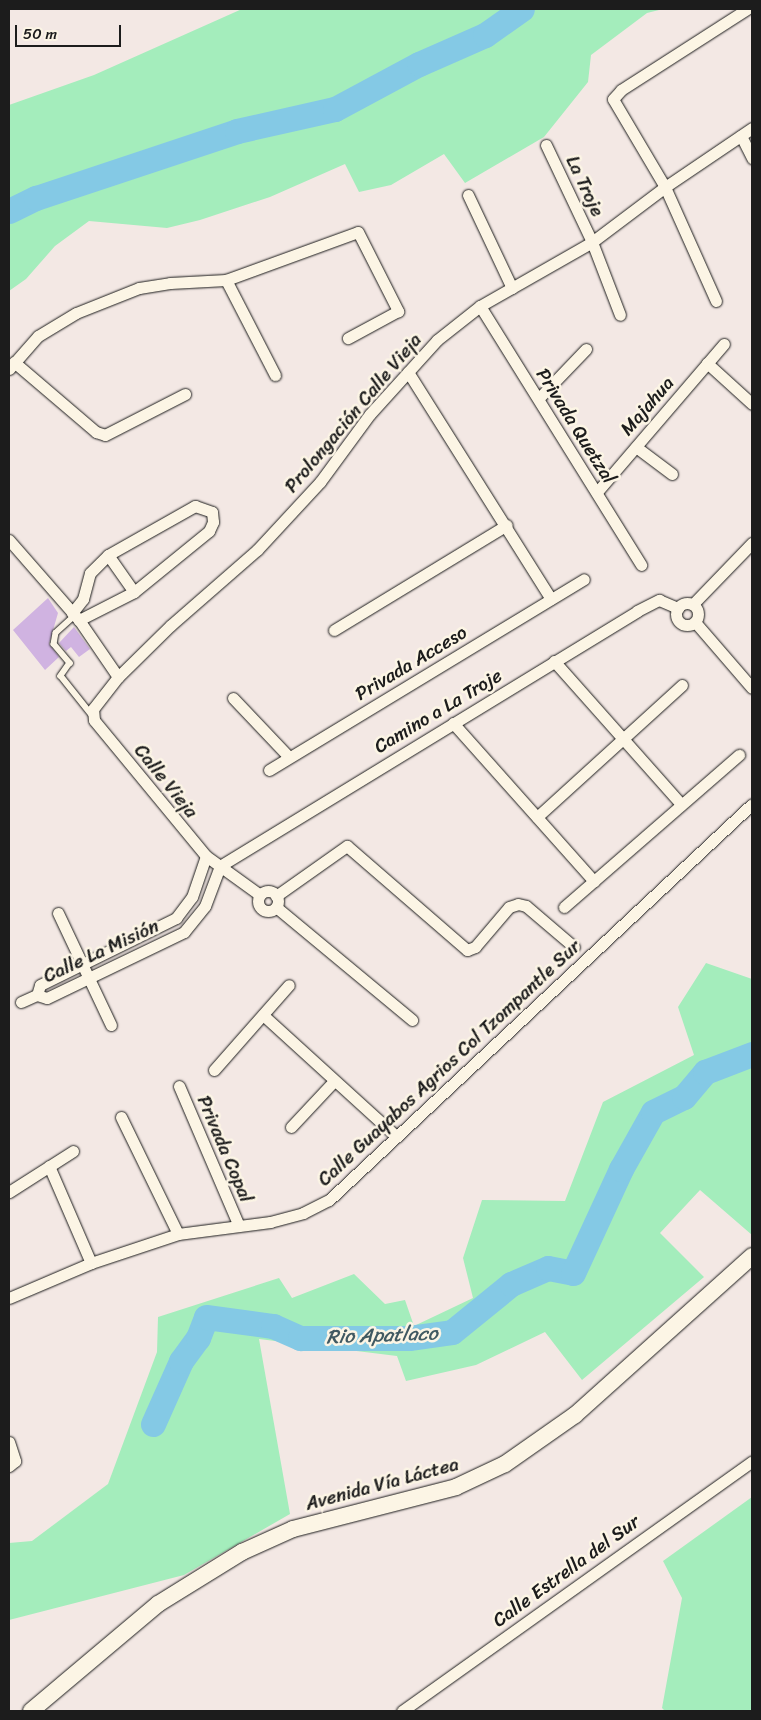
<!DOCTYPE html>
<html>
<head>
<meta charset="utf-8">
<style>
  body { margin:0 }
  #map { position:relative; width:761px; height:1720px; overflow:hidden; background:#f3e8e4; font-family:Sriracha,sans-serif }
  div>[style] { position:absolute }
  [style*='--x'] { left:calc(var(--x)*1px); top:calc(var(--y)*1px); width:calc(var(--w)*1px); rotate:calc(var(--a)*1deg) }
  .green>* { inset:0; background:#a4edbc }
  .river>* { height:25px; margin:-12.5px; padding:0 12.5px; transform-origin:12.5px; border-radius:12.5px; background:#84c9e5 }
  .building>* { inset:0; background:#d0b3e1 }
  .roads { filter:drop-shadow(0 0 1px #1c1c1c) drop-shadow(0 0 1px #1c1c1c) }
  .lane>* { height:5.5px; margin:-2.75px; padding:0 2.75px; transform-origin:2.75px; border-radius:2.75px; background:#fcf5e5 }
  .street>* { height:11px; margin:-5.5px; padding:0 5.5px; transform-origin:5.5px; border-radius:5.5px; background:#fcf5e5 }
  .street>.ring { margin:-5.5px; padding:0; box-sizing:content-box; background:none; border:11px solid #fcf5e5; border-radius:50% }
  .secondary>* { height:16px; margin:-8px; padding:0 8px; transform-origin:8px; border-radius:8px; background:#fcf5e5 }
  span { translate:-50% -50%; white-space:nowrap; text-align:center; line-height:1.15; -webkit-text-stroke:5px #fcf5e5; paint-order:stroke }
  .street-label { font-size:19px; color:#1c1c1c }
  .water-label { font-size:20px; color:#405962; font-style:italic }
  .frame { position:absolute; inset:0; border:10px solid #1c1c1c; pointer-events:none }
  .scale { position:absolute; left:15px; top:25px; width:106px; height:22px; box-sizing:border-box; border:2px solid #1c1c1c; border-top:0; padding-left:6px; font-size:15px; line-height:18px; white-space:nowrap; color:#1c1c1c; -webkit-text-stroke:4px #fcf5e5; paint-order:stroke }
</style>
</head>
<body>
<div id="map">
  <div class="green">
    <i style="clip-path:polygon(242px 9px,663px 9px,647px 13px,591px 55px,588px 82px,544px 137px,465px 183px,444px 154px,391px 185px,359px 192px,345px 164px,270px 197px,200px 220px,167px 228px,89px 221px,55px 246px,26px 279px,9px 291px,9px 105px,94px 75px)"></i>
    <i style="clip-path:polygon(706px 963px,752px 979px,752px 1235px,700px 1190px,660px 1233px,704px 1277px,582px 1380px,545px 1332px,476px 1365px,406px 1381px,397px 1356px,259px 1339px,290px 1514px,184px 1575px,9px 1620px,9px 1543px,32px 1541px,108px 1484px,157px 1352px,158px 1317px,279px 1278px,292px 1298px,354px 1274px,385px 1304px,405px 1300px,414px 1326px,473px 1298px,463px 1258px,482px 1200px,565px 1201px,603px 1102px,694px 1055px,678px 1007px)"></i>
    <i style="clip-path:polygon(752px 1497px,752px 1711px,665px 1711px,662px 1708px,682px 1598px,663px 1561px)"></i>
  </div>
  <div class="river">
    <i style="--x:9;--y:211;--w:30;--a:-26"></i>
    <i style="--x:36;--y:198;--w:212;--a:-18.4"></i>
    <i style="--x:237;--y:131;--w:100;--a:-12.7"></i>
    <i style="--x:335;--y:109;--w:95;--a:-28.2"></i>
    <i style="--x:419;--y:64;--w:72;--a:-23.7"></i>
    <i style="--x:485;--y:35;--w:45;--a:-35.1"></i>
    <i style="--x:153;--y:1424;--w:69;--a:-66"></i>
    <i style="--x:181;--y:1361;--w:29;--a:-54"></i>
    <i style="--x:198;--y:1338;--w:22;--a:-69"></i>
    <i style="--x:206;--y:1317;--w:68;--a:7.7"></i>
    <i style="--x:273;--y:1326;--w:30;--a:24"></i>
    <i style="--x:300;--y:1338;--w:109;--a:0"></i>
    <i style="--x:409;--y:1338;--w:43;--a:-7.9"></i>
    <i style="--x:452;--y:1332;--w:76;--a:-39.1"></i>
    <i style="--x:511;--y:1284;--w:40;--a:-23.4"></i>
    <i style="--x:548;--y:1268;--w:25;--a:11"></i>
    <i style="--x:573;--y:1273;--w:115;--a:-65.2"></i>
    <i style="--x:621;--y:1169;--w:65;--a:-60.7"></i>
    <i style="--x:653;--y:1112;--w:34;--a:-26"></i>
    <i style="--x:684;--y:1097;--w:33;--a:-50"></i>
    <i style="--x:705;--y:1072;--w:50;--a:-21"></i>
  </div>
  <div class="building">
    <i style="clip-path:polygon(48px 598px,58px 613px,49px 644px,59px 657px,45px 670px,13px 630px)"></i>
    <i style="clip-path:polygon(74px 627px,90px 649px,79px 657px,71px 647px,66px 651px,59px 643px)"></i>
  </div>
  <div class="roads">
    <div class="lane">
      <i style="--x:75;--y:616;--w:25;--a:138"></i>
      <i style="--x:56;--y:633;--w:11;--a:100"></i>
      <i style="--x:54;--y:644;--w:25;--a:50"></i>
      <i style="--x:70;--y:663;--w:16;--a:125"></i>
      <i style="--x:61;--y:676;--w:50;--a:51.5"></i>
    </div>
    <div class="street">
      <i style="--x:741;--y:136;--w:25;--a:63"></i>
      <i style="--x:546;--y:145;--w:107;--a:64.6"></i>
      <i style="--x:592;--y:242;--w:78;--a:69"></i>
      <i style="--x:468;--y:195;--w:103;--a:64.7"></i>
      <i style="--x:226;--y:280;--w:107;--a:62.7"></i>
      <i style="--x:716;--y:301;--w:125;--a:-114.1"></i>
      <i style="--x:665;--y:187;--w:102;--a:-120.6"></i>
      <i style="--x:613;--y:99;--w:12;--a:-48"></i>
      <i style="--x:621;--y:90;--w:150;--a:-32.7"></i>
      <i style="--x:480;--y:306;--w:305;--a:58.1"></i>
      <i style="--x:14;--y:362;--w:108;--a:40.5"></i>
      <i style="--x:96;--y:432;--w:9;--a:18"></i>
      <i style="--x:105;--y:435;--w:90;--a:-27.1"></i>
      <i style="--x:707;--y:363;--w:61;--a:42.3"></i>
      <i style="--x:9;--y:369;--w:44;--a:-48.7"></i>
      <i style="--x:38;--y:336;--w:44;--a:-31.2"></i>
      <i style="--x:76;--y:313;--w:68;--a:-21.6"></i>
      <i style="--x:139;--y:288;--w:31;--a:-9"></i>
      <i style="--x:170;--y:283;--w:56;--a:-3.1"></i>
      <i style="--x:226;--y:280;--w:140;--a:-20"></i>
      <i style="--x:358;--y:232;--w:89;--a:63.1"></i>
      <i style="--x:398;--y:311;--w:57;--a:151.6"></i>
      <i style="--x:408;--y:372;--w:268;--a:57.8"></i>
      <i style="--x:539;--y:398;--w:68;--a:-46.2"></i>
      <i style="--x:636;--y:447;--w:45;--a:36.9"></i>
      <i style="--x:597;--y:492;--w:195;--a:-49.4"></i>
      <i style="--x:9;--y:540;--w:106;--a:48.8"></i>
      <i style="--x:79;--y:620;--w:69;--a:55.6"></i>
      <i style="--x:108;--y:555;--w:45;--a:54.9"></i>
      <i class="ring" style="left:676px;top:603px;width:11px;height:11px"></i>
      <i style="--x:693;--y:604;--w:85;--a:-46"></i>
      <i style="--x:72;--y:613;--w:18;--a:-52"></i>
      <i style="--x:83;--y:599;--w:27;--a:-75"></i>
      <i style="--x:90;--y:573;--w:25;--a:-45"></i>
      <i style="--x:108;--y:555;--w:100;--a:-29.4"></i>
      <i style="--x:195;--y:506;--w:18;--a:19"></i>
      <i style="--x:212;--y:512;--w:10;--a:84"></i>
      <i style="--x:213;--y:522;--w:10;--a:114"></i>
      <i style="--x:209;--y:531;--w:97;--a:140.9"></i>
      <i style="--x:134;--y:592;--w:62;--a:153"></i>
      <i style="--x:695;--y:622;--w:87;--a:49.2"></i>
      <i style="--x:334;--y:630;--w:202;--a:-31.3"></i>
      <i style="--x:554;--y:661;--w:191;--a:48.4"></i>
      <i style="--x:233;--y:698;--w:81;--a:46.5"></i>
      <i style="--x:453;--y:723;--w:212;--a:48.3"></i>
      <i style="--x:269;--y:770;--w:368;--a:-31.2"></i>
      <i style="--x:537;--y:817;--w:196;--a:-42.3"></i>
      <i style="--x:220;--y:866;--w:489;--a:-31.4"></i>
      <i style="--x:637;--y:611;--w:25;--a:-27"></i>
      <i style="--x:659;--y:600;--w:21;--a:23"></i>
      <i class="ring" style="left:258px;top:891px;width:9px;height:9px"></i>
      <i style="--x:260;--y:895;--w:67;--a:-144.2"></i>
      <i style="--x:206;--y:856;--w:176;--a:-129.5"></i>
      <i style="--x:94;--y:720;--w:11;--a:-95"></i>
      <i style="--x:93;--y:709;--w:41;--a:-52"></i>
      <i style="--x:118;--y:677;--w:74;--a:-44.5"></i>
      <i style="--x:171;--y:625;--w:114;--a:-41.1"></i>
      <i style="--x:257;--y:550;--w:93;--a:-47.2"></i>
      <i style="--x:320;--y:482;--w:84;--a:-53.7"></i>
      <i style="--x:370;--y:414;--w:100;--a:-47.8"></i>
      <i style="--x:437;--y:340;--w:55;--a:-38.3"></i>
      <i style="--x:480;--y:306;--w:129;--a:-29.7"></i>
      <i style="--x:592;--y:242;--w:91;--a:-37"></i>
      <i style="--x:665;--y:187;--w:105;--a:-34.1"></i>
      <i style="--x:276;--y:896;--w:87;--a:-35.2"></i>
      <i style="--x:347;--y:846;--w:159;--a:40.9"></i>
      <i style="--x:467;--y:950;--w:9;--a:-21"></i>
      <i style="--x:475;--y:947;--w:52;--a:-49.6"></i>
      <i style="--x:509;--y:907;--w:9;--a:-18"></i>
      <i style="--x:518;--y:904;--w:8;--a:14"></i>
      <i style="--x:526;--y:906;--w:63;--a:40.5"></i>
      <i style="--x:276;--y:907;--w:177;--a:39.7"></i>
      <i style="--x:564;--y:907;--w:232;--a:-41"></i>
      <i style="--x:58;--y:913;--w:124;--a:64.7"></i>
      <i style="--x:37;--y:995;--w:10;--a:17"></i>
      <i style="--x:47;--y:998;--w:152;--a:-25.7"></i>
      <i style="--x:184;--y:932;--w:33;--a:-51"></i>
      <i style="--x:205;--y:906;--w:43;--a:-69.4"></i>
      <i style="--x:37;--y:995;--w:10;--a:-73"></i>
      <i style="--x:40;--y:985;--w:152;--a:-26.2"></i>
      <i style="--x:176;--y:918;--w:26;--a:-53"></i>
      <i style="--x:192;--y:897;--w:43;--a:-71.1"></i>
      <i style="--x:21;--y:1002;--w:17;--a:-24"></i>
      <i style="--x:263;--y:1015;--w:181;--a:42.3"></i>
      <i style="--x:214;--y:1070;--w:113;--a:-48.6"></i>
      <i style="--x:179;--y:1086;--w:152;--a:66.8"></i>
      <i style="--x:121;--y:1117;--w:130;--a:64"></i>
      <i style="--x:291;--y:1127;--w:63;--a:-46.9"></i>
      <i style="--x:49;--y:1166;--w:106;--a:66.6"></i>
      <i style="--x:9;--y:1192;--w:76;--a:-32.6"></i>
      <i style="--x:9;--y:1298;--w:89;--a:-23.1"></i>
      <i style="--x:91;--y:1263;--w:92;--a:-18.4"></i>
      <i style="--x:178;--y:1234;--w:93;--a:-7.4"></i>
      <i style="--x:270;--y:1222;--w:34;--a:-15"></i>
      <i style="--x:303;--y:1213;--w:29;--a:-27"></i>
      <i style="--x:329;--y:1200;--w:579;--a:-43.11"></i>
      <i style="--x:9;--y:1442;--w:20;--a:72"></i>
      <i style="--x:15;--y:1461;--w:8;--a:140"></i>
      <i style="--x:402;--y:1711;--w:430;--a:-35.5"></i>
    </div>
    <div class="secondary">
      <i style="--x:31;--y:1711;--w:166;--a:-40.1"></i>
      <i style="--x:158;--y:1604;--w:99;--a:-31.8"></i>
      <i style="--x:242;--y:1552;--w:56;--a:-24.3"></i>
      <i style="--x:293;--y:1529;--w:168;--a:-14.4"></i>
      <i style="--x:456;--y:1487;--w:54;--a:-25.1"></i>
      <i style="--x:505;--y:1464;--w:85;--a:-35"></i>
      <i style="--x:575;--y:1415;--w:238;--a:-41.9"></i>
    </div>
  </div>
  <div class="street-label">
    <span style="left:585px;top:186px;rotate:65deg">La Troje</span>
    <span style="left:647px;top:406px;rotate:-49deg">Majahua</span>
    <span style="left:353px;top:413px;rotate:-50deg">Prolongación Calle Vieja</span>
    <span style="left:576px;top:426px;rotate:58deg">Privada Quetzal</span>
    <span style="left:411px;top:663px;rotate:-31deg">Privada Acceso</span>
    <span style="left:438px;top:711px;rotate:-31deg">Camino a La Troje</span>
    <span style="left:166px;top:781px;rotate:51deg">Calle Vieja</span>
    <span style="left:101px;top:951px;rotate:-25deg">Calle La Misión</span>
    <span style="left:449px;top:1063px;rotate:-43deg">Calle Guayabos Agrios Col Tzompantle Sur</span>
    <span style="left:225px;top:1149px;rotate:67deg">Privada Copal</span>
    <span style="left:382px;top:1484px;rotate:-15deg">Avenida Vía Láctea</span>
    <span style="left:566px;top:1571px;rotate:-36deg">Calle Estrella del Sur</span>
  </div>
  <div class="water-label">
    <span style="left:382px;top:1335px;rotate:-2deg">Rio Apatlaco</span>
  </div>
  <div class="frame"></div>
  <div class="scale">50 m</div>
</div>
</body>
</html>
